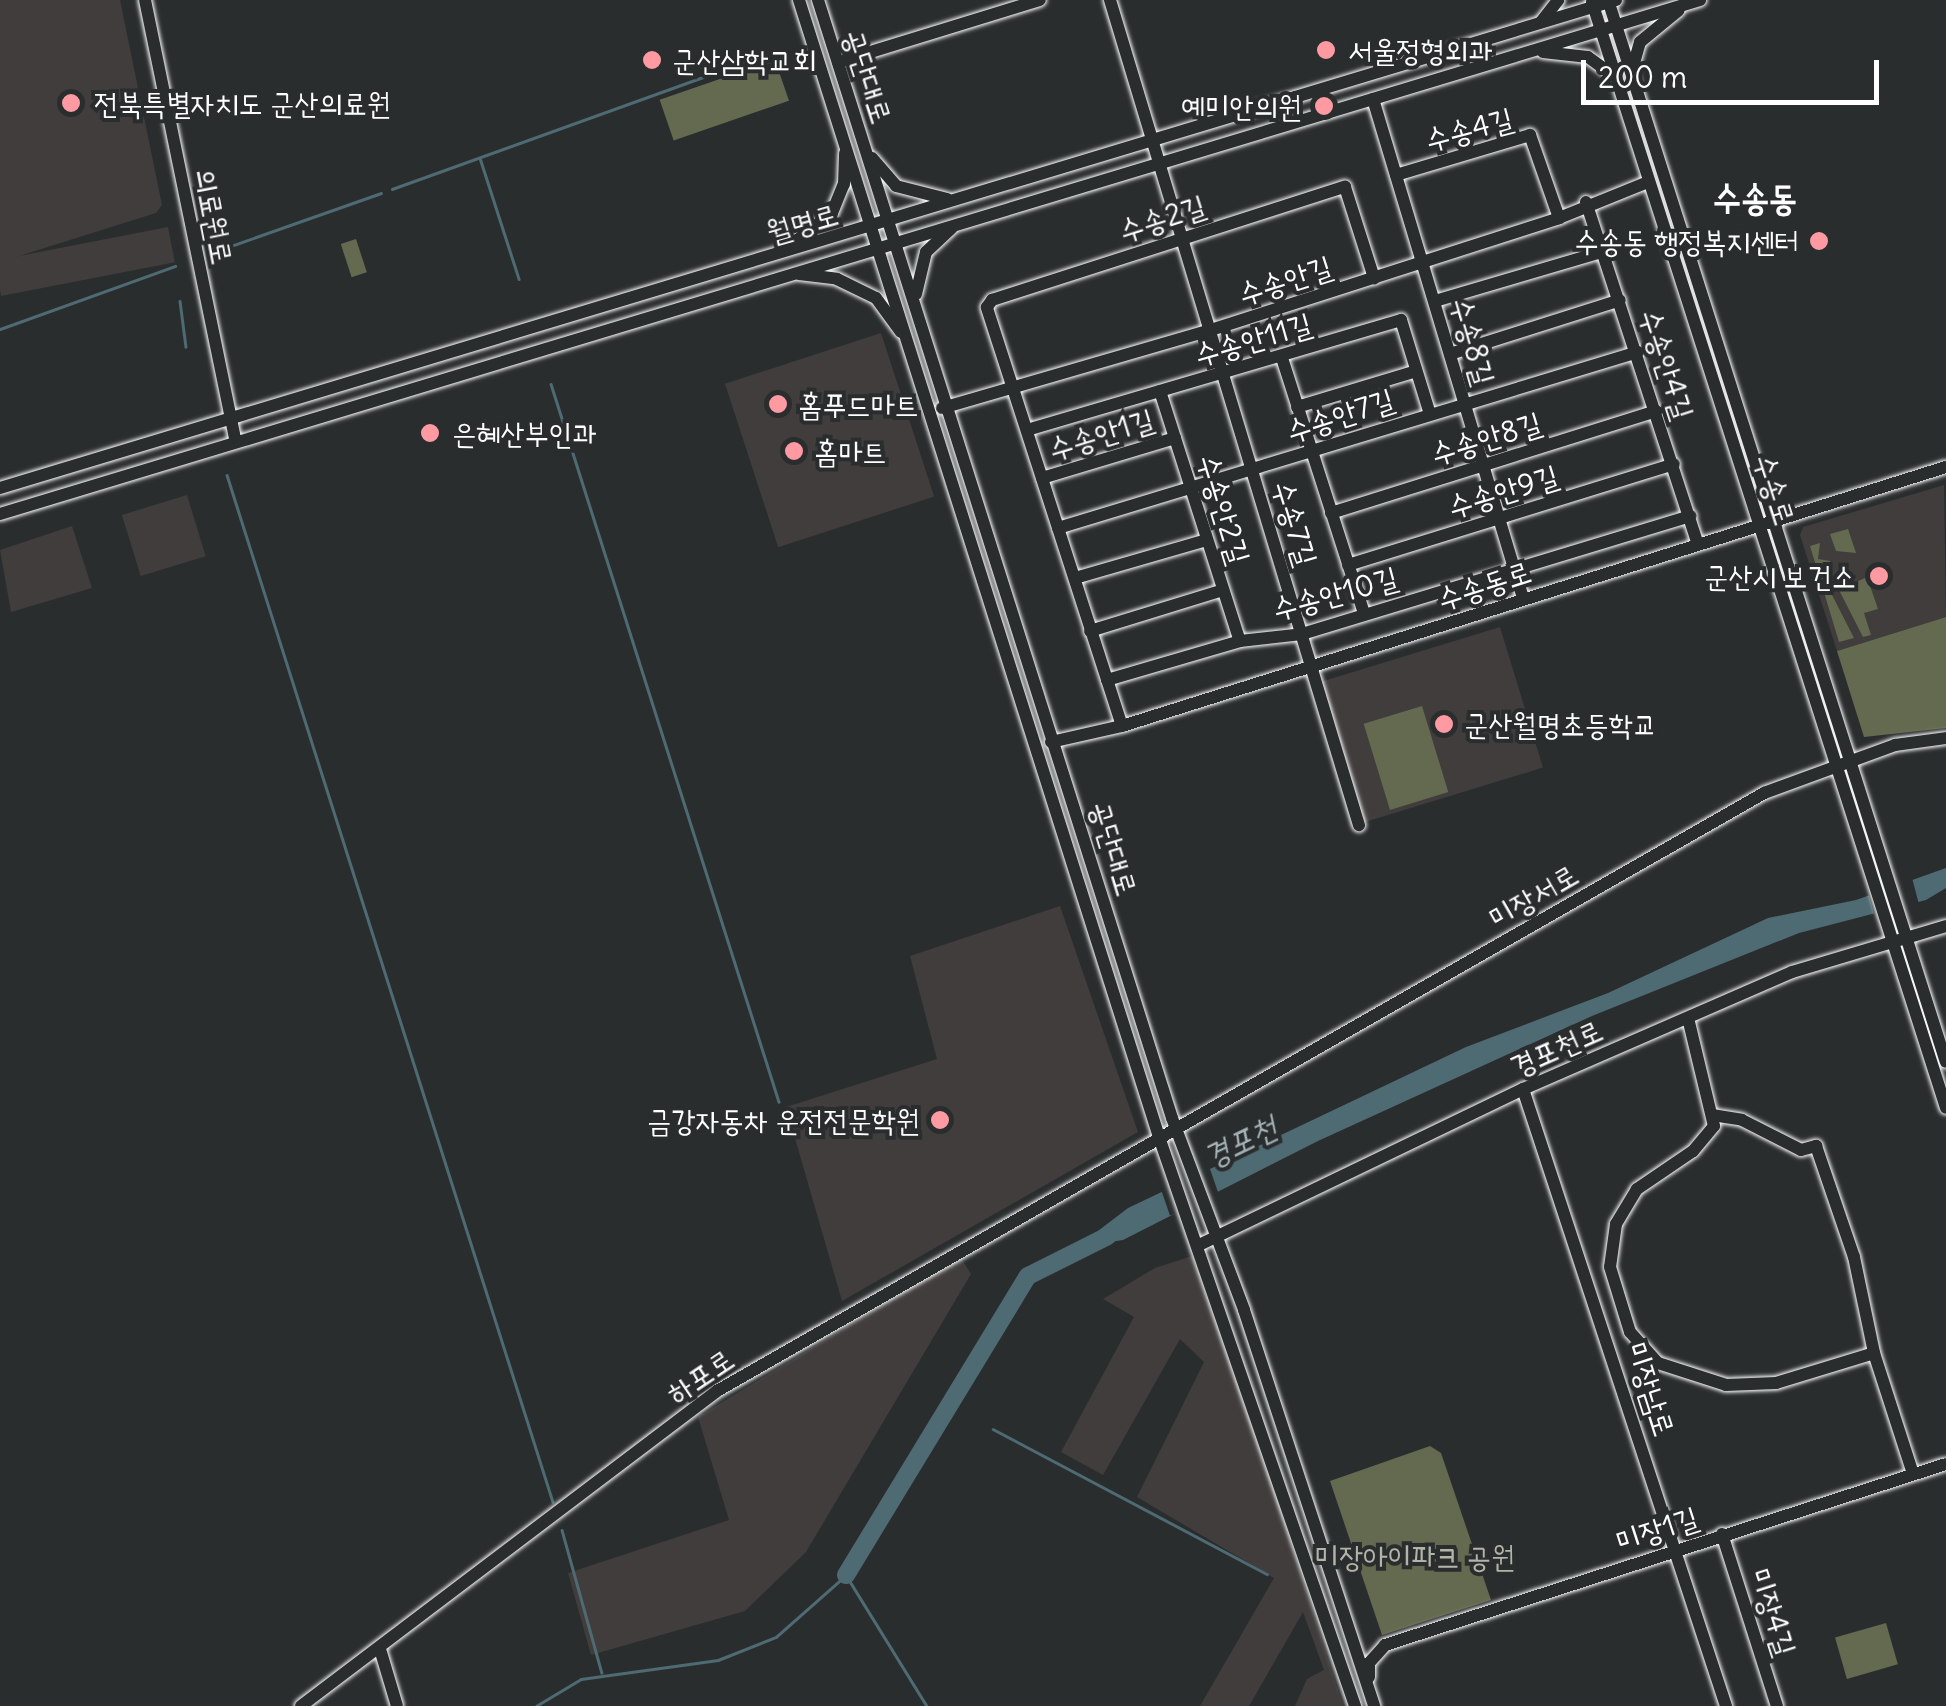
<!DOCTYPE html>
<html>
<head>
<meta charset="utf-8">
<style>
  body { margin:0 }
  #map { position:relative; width:1946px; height:1706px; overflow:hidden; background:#2a2d2e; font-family:Delius,"Poor Story",sans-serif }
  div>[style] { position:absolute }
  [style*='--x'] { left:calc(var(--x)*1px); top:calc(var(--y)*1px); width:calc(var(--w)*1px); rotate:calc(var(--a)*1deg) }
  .built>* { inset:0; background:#403d3c; transform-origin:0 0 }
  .green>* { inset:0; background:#636a50; transform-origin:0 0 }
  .water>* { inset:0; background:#4e6a73 }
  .pier>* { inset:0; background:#2a2d2e; transform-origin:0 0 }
  .stream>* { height:2.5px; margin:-1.25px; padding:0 1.25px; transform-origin:1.25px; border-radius:1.25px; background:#4e6a73 }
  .river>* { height:18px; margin:-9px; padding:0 9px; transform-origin:9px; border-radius:9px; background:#4e6a73 }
  .roads { filter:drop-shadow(0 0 2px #fff) drop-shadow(0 0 2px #fff) }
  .minor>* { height:12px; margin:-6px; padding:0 6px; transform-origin:6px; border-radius:6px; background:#2a2d2e }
  .dots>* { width:28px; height:28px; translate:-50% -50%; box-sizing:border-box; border:5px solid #2a2d2e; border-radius:50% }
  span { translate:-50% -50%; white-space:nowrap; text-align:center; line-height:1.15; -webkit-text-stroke:8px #2a2d2e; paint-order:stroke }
  .poi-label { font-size:30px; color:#fff }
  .left { translate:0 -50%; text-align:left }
  .right { translate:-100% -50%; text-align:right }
  .street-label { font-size:30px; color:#fff }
  .park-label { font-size:30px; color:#b1b4a8 }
  .water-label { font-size:32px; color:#a6b4b9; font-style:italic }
  .quarter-label { font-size:35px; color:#fff; font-weight:700 }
  .scale { position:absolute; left:1581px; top:60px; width:298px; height:45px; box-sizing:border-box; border:5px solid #fff; border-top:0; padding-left:12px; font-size:30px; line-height:35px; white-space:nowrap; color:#fff; -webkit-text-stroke:8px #2a2d2e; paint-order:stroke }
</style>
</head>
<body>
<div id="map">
  <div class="built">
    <i style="clip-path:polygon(0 0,120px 0,162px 205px,156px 213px,0 262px)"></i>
    <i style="left:168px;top:227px;width:36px;height:177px;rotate:79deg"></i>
    <i style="left:881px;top:333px;width:172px;height:164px;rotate:72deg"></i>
    <i style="clip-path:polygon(1944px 485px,1946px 617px,1837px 651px,1800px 535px,1803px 527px)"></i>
    <i style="left:187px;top:495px;width:64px;height:68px;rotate:73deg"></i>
    <i style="clip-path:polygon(72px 526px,92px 588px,11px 612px,0 550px)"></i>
    <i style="left:1500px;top:627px;width:147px;height:193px;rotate:73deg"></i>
    <i style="clip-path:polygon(1060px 906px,1138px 1132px,842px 1301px,786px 1107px,937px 1059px,910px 956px)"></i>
    <i style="clip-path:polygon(1192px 1256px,1278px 1503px,1343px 1706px,1295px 1706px,1307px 1679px,1324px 1670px,1303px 1612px,1249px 1706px,1200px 1706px,1274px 1578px,1137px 1497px,1204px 1362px,1180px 1339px,1103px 1475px,1061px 1452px,1134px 1317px,1103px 1299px,1155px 1268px)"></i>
    <i style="clip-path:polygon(961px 1258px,971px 1274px,806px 1552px,745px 1611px,591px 1655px,568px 1573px,729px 1520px,698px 1417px)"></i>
  </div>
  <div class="green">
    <i style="left:775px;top:60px;width:43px;height:122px;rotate:71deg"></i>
    <i style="left:356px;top:239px;width:35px;height:16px;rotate:72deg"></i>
    <i style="clip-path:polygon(1848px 529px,1856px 553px,1836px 551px,1830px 534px)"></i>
    <i style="clip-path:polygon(1820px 543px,1818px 559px,1830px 561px,1829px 589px,1854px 638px,1839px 642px,1810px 546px)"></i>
    <i style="clip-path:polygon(1867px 577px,1878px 609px,1864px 613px,1871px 635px,1863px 637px,1839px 590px)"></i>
    <i style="clip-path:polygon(1946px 617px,1946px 728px,1864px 737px,1837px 651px)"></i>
    <i style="left:1422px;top:706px;width:90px;height:61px;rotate:73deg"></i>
    <i style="clip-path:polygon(1430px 1446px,1441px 1453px,1491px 1600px,1382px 1635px,1330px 1481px)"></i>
    <i style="left:1886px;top:1623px;width:43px;height:53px;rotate:74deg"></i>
  </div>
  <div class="water">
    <i style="clip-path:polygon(1946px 868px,1946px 888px,1926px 900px,1799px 933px,1592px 1016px,1318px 1141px,1123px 1240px,1077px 1247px,1128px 1208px,1466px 1047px,1608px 993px,1768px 918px,1856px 900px)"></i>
  </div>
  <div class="pier">
    <i style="left:1912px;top:878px;width:30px;height:46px;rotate:75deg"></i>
    <i style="left:1209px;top:1166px;width:34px;height:53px;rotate:71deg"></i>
  </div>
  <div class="stream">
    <i style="--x:480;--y:158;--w:127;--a:72.1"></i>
    <i style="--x:392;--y:189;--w:387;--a:-19.8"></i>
    <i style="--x:211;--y:253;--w:180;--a:-19.4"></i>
    <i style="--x:180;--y:301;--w:46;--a:82.6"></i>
    <i style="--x:0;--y:329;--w:186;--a:-19.8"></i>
    <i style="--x:551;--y:384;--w:753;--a:72.38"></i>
    <i style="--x:227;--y:475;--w:1077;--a:72.39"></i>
    <i style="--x:993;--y:1429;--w:310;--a:27.9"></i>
    <i style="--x:562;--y:1530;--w:148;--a:74.4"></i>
    <i style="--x:536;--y:1706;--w:52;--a:-31"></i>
    <i style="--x:581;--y:1679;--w:138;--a:-7.9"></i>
    <i style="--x:718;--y:1660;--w:62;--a:-21.6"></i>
    <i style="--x:776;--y:1637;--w:94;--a:-41.5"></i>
    <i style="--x:846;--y:1575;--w:154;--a:58.3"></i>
  </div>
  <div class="river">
    <i style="--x:846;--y:1575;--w:350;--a:-58.7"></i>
    <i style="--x:1028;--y:1276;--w:89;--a:-26.6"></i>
  </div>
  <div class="roads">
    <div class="minor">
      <i style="--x:145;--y:0;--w:451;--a:78.4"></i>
      <i style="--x:799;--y:0;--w:1193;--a:72.43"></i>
      <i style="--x:1159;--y:1137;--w:602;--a:70.99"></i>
      <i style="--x:818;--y:0;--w:1173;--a:72.43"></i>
      <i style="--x:1172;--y:1118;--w:205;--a:69.4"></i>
      <i style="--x:1244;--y:1310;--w:417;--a:71.8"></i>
      <i style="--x:1110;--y:0;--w:862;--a:73.21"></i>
      <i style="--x:1608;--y:0;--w:1114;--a:72.35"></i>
      <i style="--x:1592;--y:2;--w:1161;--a:72.25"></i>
      <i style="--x:1541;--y:22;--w:28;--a:-52"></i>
      <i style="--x:1543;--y:52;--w:45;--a:6.3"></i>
      <i style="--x:1588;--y:57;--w:29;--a:36"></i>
      <i style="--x:838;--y:62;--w:211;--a:-17.1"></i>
      <i style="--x:1632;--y:70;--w:29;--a:-74"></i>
      <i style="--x:1640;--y:42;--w:50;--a:-39.4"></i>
      <i style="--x:1373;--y:99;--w:521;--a:73.27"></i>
      <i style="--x:872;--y:158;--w:37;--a:49"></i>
      <i style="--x:896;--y:186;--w:53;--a:14.3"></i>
      <i style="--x:1396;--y:175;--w:140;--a:-16.6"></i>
      <i style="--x:1530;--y:135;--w:88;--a:70.7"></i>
      <i style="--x:1586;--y:202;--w:358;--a:71.9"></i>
      <i style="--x:787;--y:248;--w:57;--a:-37.9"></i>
      <i style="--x:832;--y:213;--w:31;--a:-68"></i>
      <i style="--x:844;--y:184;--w:31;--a:-88"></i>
      <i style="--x:799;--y:274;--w:38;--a:7"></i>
      <i style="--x:837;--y:279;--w:43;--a:26"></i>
      <i style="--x:876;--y:298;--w:42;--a:53.7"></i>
      <i style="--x:916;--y:294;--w:43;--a:-76.6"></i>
      <i style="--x:926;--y:252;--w:35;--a:-43"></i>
      <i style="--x:1435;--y:301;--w:177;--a:-16.4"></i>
      <i style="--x:1450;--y:354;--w:178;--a:-17.6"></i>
      <i style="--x:1282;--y:358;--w:268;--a:72.2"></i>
      <i style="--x:1160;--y:391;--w:262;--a:72.3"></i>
      <i style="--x:1297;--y:407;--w:124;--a:-16.8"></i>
      <i style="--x:942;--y:408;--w:280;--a:-16.2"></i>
      <i style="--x:1211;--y:330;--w:366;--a:-17.8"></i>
      <i style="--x:1559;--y:218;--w:96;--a:-22"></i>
      <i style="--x:1027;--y:430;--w:390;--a:-16.4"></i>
      <i style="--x:1401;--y:320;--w:95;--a:72.9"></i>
      <i style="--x:1042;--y:478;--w:139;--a:-16.7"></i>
      <i style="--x:0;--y:488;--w:1688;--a:-16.8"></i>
      <i style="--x:1331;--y:513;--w:341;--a:-17.4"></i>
      <i style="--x:0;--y:514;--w:1776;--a:-16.82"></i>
      <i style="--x:1058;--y:528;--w:606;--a:-16.88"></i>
      <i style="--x:1348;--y:565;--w:341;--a:-17.2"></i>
      <i style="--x:1075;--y:578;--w:137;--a:-16.1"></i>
      <i style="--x:1090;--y:631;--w:139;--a:-17.1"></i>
      <i style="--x:1107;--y:680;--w:139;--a:-16.3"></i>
      <i style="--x:1240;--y:641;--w:62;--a:-6.4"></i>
      <i style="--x:1302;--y:634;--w:406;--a:-16.9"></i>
      <i style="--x:1122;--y:726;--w:440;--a:-107.9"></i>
      <i style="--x:987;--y:307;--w:9;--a:-54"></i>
      <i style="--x:992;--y:300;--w:371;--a:-17.8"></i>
      <i style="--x:1345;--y:187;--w:96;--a:72.3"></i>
      <i style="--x:1051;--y:742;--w:73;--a:-12.7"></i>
      <i style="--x:1122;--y:726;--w:864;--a:-17.45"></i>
      <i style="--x:1688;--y:1018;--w:111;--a:76.5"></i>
      <i style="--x:1714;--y:1126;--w:33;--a:130"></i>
      <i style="--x:1693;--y:1151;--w:68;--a:145.8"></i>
      <i style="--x:1637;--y:1189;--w:41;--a:121"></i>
      <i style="--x:1616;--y:1224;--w:43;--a:97.9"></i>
      <i style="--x:1610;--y:1267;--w:68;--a:72.9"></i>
      <i style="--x:1630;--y:1332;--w:42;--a:47.9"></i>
      <i style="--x:1658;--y:1363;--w:71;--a:17.9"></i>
      <i style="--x:1726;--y:1385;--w:50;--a:-2.3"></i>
      <i style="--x:1776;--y:1383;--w:102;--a:-17"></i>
      <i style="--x:1874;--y:1353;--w:127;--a:72.1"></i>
      <i style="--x:1523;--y:1089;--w:650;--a:71.79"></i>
      <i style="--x:1712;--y:1115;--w:30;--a:9"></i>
      <i style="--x:1742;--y:1120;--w:66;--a:27"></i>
      <i style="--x:1801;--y:1150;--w:16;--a:-15"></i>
      <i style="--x:1816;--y:1146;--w:117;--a:71.1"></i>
      <i style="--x:1854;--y:1257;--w:98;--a:78.2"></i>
      <i style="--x:1199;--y:1245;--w:360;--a:-25.7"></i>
      <i style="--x:1523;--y:1089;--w:293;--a:-23.5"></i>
      <i style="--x:1792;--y:972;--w:161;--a:-16.6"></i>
      <i style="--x:1722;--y:1534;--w:181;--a:72.3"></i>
      <i style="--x:380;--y:1649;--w:59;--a:73.4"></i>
      <i style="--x:1369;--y:1677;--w:14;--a:-90"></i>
      <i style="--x:1369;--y:1663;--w:24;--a:-48"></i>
      <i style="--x:1385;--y:1645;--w:589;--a:-17.88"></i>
      <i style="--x:301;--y:1706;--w:522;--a:-37.13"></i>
      <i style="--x:717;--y:1391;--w:1206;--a:-29.73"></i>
      <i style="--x:1764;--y:793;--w:140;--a:-20.1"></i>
      <i style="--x:1895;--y:745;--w:51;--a:-7.8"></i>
    </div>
  </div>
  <div class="dots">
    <i style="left:1326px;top:50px;background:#ff9aa2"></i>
    <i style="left:652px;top:60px;background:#ff9aa2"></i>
    <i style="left:71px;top:103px;background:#ff9aa2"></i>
    <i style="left:1324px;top:106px;background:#ff9aa2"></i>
    <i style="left:1819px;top:241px;background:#ff9aa2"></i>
    <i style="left:778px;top:404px;background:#ff9aa2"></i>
    <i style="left:430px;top:433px;background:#ff9aa2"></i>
    <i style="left:794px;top:451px;background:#ff9aa2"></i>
    <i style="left:1879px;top:576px;background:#ff9aa2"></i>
    <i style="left:1444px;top:724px;background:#ff9aa2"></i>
    <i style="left:940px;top:1120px;background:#ff9aa2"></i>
  </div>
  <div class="poi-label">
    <span class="left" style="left:1348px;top:50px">서울정형외과</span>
    <span class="left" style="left:672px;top:60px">군산삼학교회</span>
    <span class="left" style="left:94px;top:103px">전북특별자치도 군산의료원</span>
    <span class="right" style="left:1302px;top:106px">예미안의원</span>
    <span class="right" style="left:1799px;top:241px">수송동 행정복지센터</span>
    <span class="left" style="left:798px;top:404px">홈푸드마트</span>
    <span class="left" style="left:452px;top:433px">은혜산부인과</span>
    <span class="left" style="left:814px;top:451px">홈마트</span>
    <span class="right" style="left:1856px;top:576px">군산시 보건소</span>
    <span class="left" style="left:1464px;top:724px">군산월명초등학교</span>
    <span class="right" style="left:920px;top:1120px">금강자동차 운전전문학원</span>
  </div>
  <div class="street-label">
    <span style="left:868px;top:76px;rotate:72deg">공단대로</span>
    <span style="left:1469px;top:129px;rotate:-15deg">수송4길</span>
    <span style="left:214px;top:216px;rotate:79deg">의료원로</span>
    <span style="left:1162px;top:218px;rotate:-18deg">수송2길</span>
    <span style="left:802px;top:223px;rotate:-16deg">월명로</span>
    <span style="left:1285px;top:280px;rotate:-18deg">수송안길</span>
    <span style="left:1253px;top:339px;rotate:-16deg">수송안11길</span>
    <span style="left:1473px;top:341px;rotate:74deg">수송8길</span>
    <span style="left:1667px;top:364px;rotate:72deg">수송안4길</span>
    <span style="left:1340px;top:415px;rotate:-18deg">수송안7길</span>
    <span style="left:1101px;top:434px;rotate:-17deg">수송안1길</span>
    <span style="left:1486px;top:438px;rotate:-17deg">수송안8길</span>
    <span style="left:1775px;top:489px;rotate:72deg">수송로</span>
    <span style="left:1503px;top:491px;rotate:-17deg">수송안9길</span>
    <span style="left:1224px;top:509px;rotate:73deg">수송안2길</span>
    <span style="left:1295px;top:523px;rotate:73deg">수송7길</span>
    <span style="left:1484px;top:585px;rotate:-18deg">수송동로</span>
    <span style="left:1335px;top:593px;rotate:-15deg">수송안10길</span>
    <span style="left:1114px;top:848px;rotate:73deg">공단대로</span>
    <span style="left:1533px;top:896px;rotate:-30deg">미장서로</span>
    <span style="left:1556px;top:1048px;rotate:-24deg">경포천로</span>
    <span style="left:700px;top:1376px;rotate:-34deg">하포로</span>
    <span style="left:1651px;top:1389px;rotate:72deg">미장남로</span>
    <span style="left:1657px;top:1529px;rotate:-18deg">미장1길</span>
    <span style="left:1773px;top:1612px;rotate:72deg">미장4길</span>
  </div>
  <div class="park-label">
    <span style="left:1415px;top:1556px">미장아이파크 공원</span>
  </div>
  <div class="water-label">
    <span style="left:1240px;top:1142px;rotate:-26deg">경포천</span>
  </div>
  <div class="quarter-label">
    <span style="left:1755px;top:197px">수송동</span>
  </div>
  <div class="scale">200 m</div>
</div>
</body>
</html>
